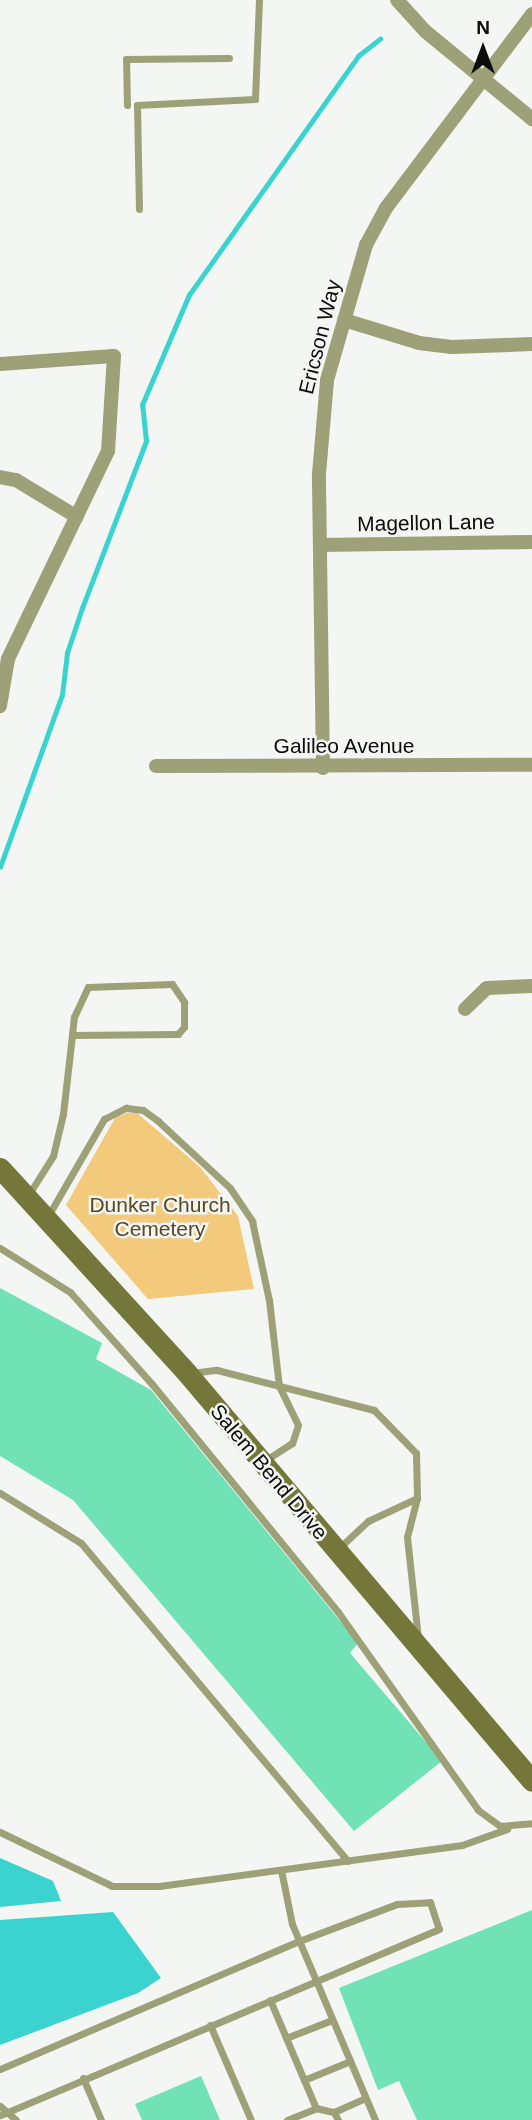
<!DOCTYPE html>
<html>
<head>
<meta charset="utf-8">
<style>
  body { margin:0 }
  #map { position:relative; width:532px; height:2120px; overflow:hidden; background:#f3f6f2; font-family:Helvetica,sans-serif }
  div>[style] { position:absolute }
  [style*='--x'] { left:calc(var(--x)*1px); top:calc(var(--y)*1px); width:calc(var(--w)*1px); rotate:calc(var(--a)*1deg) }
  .green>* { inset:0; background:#f3c97c }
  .water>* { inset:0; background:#3ad3d0 }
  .stream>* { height:4.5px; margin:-2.25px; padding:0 2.25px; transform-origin:2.25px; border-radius:2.25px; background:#3ad3d0 }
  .building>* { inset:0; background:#71e2b5 }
  .lane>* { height:7px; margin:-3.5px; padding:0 3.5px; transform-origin:3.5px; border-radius:3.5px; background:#9ea078 }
  .street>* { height:14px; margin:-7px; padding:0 7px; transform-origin:7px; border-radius:7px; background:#9ea078 }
  .secondary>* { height:21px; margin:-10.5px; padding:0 10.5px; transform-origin:10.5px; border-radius:10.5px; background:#757639 }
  span { translate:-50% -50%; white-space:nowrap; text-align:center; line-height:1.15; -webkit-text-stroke:5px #f3f6f2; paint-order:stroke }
  .street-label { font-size:21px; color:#0b0c0b }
  .park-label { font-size:21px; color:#5a4620 }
  .north { position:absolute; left:448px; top:14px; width:70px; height:70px; -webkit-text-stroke:5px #f3f6f2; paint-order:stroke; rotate:0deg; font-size:19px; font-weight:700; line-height:28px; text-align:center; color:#0b0c0b }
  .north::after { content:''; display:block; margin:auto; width:24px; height:32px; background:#0b0c0b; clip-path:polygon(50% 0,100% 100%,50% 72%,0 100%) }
</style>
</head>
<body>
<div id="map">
  <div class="green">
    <i style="clip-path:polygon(127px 1113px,137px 1113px,200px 1167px,238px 1216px,254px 1289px,148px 1299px,66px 1205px,115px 1118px)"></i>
  </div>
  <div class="water">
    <i style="clip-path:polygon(0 1858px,53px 1881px,61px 1901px,0 1907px)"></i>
    <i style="clip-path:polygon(113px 1912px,161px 1978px,138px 1993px,0 2045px,0 1920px)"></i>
  </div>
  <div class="stream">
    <i style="--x:0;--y:867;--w:183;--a:-70.2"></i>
    <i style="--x:62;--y:695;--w:42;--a:-83.2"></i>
    <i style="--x:67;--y:653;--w:47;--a:-71.6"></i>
    <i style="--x:82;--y:608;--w:179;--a:-69"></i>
    <i style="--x:146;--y:441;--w:36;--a:-96"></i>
    <i style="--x:142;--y:405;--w:120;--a:-66.9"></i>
    <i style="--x:189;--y:295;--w:293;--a:-54.7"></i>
    <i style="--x:358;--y:56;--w:28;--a:-38"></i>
  </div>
  <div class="building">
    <i style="clip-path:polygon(0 1288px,102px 1343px,96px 1359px,151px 1390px,358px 1643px,350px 1653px,442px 1761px,354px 1831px,73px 1500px,0 1456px)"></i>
    <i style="clip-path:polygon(532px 1910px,532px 2120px,417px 2120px,399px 2081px,378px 2090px,339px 1988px)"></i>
    <i style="clip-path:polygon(201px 2076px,220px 2120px,142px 2120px,135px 2104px)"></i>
  </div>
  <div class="lane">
    <i style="--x:127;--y:105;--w:46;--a:-91.2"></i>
    <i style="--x:126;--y:59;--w:103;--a:-0.6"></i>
    <i style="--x:139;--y:209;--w:104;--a:-91.1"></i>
    <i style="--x:137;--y:105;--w:118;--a:-2.9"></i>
    <i style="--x:255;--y:99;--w:99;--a:-87.7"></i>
    <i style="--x:29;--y:1194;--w:45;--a:-57.7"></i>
    <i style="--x:53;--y:1156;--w:43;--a:-76.6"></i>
    <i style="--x:63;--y:1114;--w:80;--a:-83.5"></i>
    <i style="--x:72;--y:1035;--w:18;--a:-84"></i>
    <i style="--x:74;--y:1017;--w:33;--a:-65"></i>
    <i style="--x:88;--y:987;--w:84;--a:-2"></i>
    <i style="--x:172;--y:984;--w:22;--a:56"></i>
    <i style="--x:184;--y:1002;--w:25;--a:90"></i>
    <i style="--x:184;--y:1027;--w:9;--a:131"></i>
    <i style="--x:178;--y:1034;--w:106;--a:179.5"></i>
    <i style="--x:48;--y:1216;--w:112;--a:-60"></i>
    <i style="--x:104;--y:1119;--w:25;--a:-27"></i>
    <i style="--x:126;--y:1108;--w:17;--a:7"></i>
    <i style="--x:143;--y:1110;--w:19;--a:36"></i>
    <i style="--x:158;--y:1121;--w:98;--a:42.9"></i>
    <i style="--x:230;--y:1188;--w:40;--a:56"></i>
    <i style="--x:252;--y:1221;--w:81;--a:77.9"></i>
    <i style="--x:269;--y:1300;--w:87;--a:83.4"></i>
    <i style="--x:279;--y:1386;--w:43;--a:64"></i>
    <i style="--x:298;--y:1425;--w:19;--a:108"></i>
    <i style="--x:292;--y:1443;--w:31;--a:147"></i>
    <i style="--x:0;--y:1248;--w:83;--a:32.2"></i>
    <i style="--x:70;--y:1292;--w:123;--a:48.3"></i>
    <i style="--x:152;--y:1384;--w:294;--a:50.8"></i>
    <i style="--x:338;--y:1612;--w:242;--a:54.7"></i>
    <i style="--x:478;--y:1810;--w:27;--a:36"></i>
    <i style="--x:500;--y:1826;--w:32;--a:-5"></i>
    <i style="--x:191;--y:1373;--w:26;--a:-7"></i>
    <i style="--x:217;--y:1370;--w:162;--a:14.3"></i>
    <i style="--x:374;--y:1410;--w:60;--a:45.7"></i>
    <i style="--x:416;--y:1453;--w:45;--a:88.7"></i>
    <i style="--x:417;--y:1498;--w:40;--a:104.4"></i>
    <i style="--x:407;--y:1537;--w:102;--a:83.8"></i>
    <i style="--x:0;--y:1493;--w:95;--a:31.7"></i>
    <i style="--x:81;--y:1543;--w:415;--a:50"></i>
    <i style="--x:339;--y:1548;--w:40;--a:-43"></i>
    <i style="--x:368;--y:1521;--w:54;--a:-25.1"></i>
    <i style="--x:0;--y:1832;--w:124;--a:25.7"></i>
    <i style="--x:112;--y:1886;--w:47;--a:0"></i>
    <i style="--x:159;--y:1886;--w:306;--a:-7.7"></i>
    <i style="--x:462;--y:1845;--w:48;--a:-19.6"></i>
    <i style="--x:281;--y:1870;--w:55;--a:78.5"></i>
    <i style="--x:292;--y:1924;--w:213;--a:67"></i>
    <i style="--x:270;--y:2000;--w:87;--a:67"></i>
    <i style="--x:304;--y:2080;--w:50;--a:-22.4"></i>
    <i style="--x:210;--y:2025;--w:103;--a:66.7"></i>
    <i style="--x:286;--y:2038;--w:49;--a:-21.4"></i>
    <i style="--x:0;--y:2069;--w:325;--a:-23.2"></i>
    <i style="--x:299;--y:1941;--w:105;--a:-20.7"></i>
    <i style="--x:397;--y:1904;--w:33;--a:-3"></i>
    <i style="--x:430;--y:1902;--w:28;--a:72"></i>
    <i style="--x:439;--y:1929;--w:477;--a:157"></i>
    <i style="--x:83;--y:2078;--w:46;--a:66.8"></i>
    <i style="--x:304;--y:2080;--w:30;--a:67"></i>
    <i style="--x:0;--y:2106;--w:21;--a:41"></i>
    <i style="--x:287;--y:2120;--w:31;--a:-22"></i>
    <i style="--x:316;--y:2108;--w:18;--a:13"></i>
    <i style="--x:338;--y:2120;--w:9;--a:-117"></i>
    <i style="--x:334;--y:2112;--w:34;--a:-24"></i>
  </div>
  <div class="street">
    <i style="--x:397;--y:0;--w:42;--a:47.9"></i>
    <i style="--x:425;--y:31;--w:139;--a:39.4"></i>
    <i style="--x:344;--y:320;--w:78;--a:17"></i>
    <i style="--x:419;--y:343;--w:33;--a:7"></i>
    <i style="--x:452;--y:347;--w:80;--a:-2.1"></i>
    <i style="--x:0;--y:364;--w:114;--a:-4"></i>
    <i style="--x:114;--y:356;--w:95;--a:93.6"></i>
    <i style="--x:108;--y:451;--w:231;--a:115.7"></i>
    <i style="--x:8;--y:659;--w:48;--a:99.7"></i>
    <i style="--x:0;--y:477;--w:16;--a:11"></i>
    <i style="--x:16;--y:480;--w:71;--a:31.2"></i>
    <i style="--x:320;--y:545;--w:212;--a:-0.8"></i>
    <i style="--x:156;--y:766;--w:376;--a:-0.2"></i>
    <i style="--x:323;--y:768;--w:294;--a:-90.8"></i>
    <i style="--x:319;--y:474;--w:94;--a:-85.1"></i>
    <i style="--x:327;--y:380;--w:141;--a:-73.9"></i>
    <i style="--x:366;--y:245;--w:42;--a:-61.6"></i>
    <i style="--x:386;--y:208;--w:243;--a:-53"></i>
    <i style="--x:465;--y:1009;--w:30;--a:-44"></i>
    <i style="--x:487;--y:988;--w:45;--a:-2.5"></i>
  </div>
  <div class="secondary">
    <i style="--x:0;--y:1168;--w:277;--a:47.6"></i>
    <i style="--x:187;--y:1373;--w:534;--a:49.78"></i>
  </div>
  <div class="street-label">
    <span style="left:320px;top:337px;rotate:-76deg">Ericson Way</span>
    <span style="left:426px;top:523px;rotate:-1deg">Magellon Lane</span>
    <span style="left:344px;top:746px">Galileo Avenue</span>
    <span style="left:269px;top:1472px;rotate:50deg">Salem Bend Drive</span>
  </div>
  <div class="park-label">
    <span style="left:160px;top:1217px">Dunker Church<br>Cemetery</span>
  </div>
  <div class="north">N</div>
</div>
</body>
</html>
